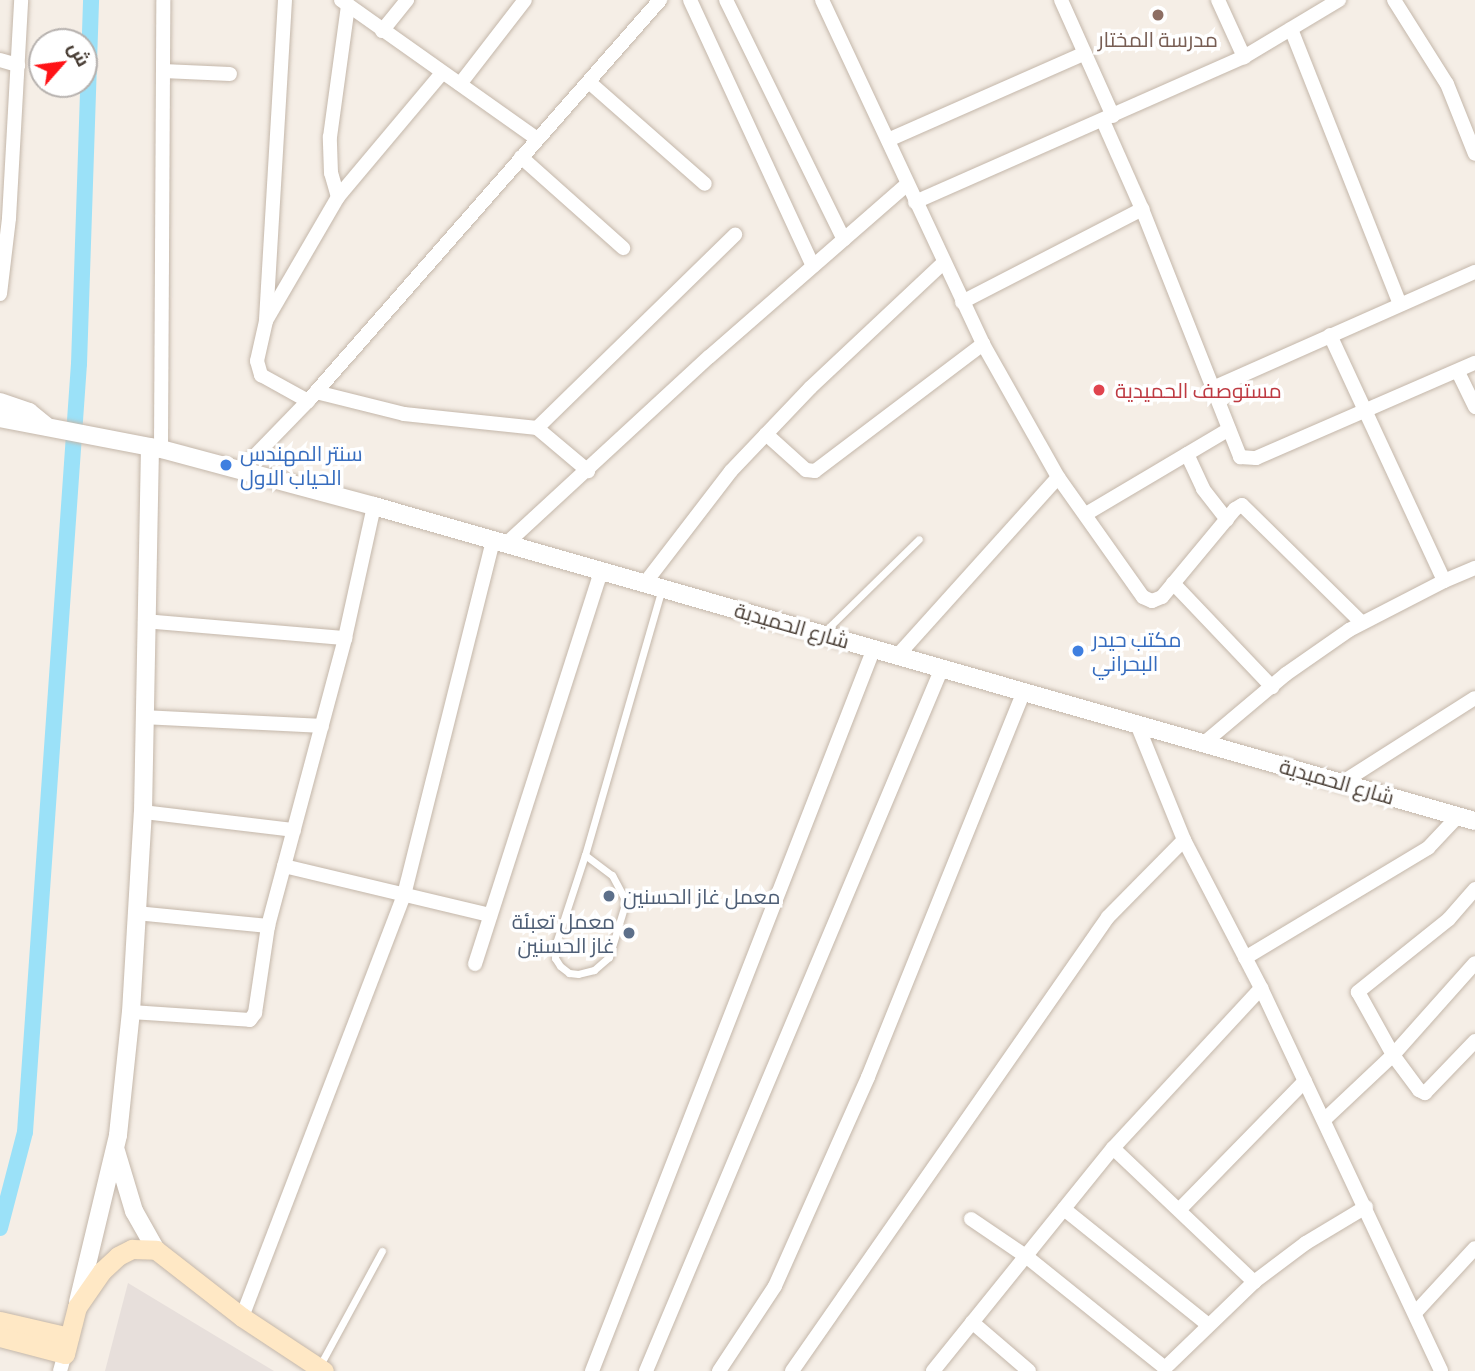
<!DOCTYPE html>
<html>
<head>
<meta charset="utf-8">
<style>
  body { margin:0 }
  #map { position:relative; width:1475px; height:1371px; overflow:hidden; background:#f5eee6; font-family:Manrope,Cairo,sans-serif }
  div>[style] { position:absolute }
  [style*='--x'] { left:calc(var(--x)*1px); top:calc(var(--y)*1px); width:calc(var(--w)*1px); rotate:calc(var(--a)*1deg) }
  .industrial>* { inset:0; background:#e7dfdb }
  .canal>* { height:16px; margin:-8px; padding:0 8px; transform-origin:8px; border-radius:8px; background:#9be1f8 }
  .roads { filter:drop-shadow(0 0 2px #c4b7aa) drop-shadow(0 0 2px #c4b7aa) }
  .service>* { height:7px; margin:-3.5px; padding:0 3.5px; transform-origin:3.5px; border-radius:3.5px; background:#fff }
  .minor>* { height:14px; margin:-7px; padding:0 7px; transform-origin:7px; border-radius:7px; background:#fff }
  .tertiary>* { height:18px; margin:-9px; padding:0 9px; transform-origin:9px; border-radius:9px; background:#fff }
  .secondary>* { height:19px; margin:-9.5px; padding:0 9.5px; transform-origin:9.5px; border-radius:9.5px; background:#ffe8c5 }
  .dots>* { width:19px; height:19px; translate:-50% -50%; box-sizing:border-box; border:4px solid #fff; border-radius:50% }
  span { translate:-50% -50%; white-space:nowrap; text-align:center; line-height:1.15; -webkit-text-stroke:7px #fff; paint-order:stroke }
  .education-label { font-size:21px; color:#785e54 }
  .health-label { font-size:21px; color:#be3a42 }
  .left { translate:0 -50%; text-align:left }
  .shop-label { font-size:21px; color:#366cbe }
  .street-label { font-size:21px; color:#483d34 }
  .service-label { font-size:21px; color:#4e5e75 }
  .right { translate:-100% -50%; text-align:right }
  .north { position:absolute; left:28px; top:28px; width:70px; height:70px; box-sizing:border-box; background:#fff; border:2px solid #b6b1ae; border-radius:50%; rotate:62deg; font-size:19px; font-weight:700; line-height:28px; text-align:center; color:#483d34 }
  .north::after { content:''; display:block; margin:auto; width:24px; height:32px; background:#ff1216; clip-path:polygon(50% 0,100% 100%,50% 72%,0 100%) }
</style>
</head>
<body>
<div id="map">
  <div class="industrial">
    <i style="clip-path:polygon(128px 1283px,274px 1371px,105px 1371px)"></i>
  </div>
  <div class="canal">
    <i style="--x:0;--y:1228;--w:99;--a:-75.4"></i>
    <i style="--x:25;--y:1132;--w:770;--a:-85.98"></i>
    <i style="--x:79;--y:364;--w:364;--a:-88.1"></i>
  </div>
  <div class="roads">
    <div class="service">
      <i style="--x:823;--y:633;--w:134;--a:-44.4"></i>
      <i style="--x:585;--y:855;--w:34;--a:37"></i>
      <i style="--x:612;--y:875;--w:30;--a:62"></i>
      <i style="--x:626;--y:901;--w:59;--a:106.9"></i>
      <i style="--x:609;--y:957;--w:20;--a:139"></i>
      <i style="--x:594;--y:970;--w:16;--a:166"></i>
      <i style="--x:578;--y:974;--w:9;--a:-174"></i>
      <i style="--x:569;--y:973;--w:11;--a:-142"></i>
      <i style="--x:560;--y:966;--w:9;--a:-122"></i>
      <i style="--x:555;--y:958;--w:15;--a:-86"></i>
      <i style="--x:556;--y:943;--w:93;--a:-71.8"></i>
      <i style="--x:585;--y:855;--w:277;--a:-73.9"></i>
      <i style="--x:319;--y:1367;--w:132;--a:-61.5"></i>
    </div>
    <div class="minor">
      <i style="--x:285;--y:0;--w:322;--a:93.4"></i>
      <i style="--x:266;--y:321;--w:41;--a:102.7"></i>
      <i style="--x:257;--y:361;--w:15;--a:74"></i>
      <i style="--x:261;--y:375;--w:54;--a:29"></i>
      <i style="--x:341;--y:0;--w:240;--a:35.3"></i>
      <i style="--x:690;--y:0;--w:293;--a:65.2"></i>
      <i style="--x:726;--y:0;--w:267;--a:63.8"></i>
      <i style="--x:822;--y:0;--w:380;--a:64.9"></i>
      <i style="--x:983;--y:344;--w:153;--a:60.6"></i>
      <i style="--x:1058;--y:477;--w:147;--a:54.7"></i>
      <i style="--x:1143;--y:597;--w:10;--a:24"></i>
      <i style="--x:1152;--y:601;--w:11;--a:-22"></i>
      <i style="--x:1162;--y:597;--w:114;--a:-50.3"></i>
      <i style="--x:1235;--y:509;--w:8;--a:-30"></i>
      <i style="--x:1242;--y:505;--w:168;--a:44.5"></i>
      <i style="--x:1061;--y:0;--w:127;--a:65.9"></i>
      <i style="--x:1218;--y:0;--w:63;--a:65.5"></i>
      <i style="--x:1394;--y:0;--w:99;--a:57.8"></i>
      <i style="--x:1447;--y:84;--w:75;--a:68.2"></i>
      <i style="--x:1291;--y:29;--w:296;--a:68.4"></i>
      <i style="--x:382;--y:31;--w:40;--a:-51"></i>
      <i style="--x:0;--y:60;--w:19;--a:16"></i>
      <i style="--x:163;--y:71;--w:67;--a:2.6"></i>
      <i style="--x:589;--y:82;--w:154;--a:41.3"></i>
      <i style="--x:460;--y:84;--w:106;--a:-52.3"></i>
      <i style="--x:888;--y:140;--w:215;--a:-23.8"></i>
      <i style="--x:521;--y:157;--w:137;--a:41.7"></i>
      <i style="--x:338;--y:197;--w:25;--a:-106"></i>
      <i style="--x:331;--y:173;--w:36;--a:-92"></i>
      <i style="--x:330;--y:137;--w:133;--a:-82.2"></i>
      <i style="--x:915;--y:202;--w:360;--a:-23.8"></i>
      <i style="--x:1244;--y:57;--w:111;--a:-31"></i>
      <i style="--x:1142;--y:209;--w:267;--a:68.4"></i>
      <i style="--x:1240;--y:457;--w:16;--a:4"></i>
      <i style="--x:1256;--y:458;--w:239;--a:-23.5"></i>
      <i style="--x:0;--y:294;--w:77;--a:-83.2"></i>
      <i style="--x:9;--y:218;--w:218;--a:-86.8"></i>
      <i style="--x:962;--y:302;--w:203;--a:-27.3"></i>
      <i style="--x:1142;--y:209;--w:96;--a:-113.9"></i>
      <i style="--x:267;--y:319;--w:141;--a:-59.8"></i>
      <i style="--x:338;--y:197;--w:162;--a:-50"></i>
      <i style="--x:1330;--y:335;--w:271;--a:65.1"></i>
      <i style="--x:1458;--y:372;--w:39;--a:64"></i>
      <i style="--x:1213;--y:388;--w:287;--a:-23.9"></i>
      <i style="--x:316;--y:392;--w:91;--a:14"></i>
      <i style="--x:404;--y:414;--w:134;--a:6"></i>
      <i style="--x:537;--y:428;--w:277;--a:-44.3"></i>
      <i style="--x:537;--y:428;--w:67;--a:40.1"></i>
      <i style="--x:766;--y:434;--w:54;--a:42"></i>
      <i style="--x:806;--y:470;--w:9;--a:6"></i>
      <i style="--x:815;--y:471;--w:211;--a:-37.1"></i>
      <i style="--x:161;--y:449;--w:449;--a:-89.7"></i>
      <i style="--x:1187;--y:454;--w:38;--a:65"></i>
      <i style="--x:1203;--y:489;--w:39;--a:52"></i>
      <i style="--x:240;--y:471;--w:98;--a:-45.8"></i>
      <i style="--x:308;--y:401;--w:534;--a:-48.72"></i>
      <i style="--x:1086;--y:514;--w:166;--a:-30.7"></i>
      <i style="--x:506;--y:544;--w:276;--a:-42.7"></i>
      <i style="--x:709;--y:357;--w:263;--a:-41.1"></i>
      <i style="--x:645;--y:583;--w:141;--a:-52.5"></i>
      <i style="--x:731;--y:471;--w:115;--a:-46.4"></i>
      <i style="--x:810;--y:388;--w:183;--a:-43.2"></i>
      <i style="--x:1173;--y:583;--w:144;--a:46.4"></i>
      <i style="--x:145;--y:621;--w:201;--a:4.9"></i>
      <i style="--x:898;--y:655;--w:239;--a:-48"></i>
      <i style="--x:144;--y:717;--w:178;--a:2.9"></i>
      <i style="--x:1137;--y:724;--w:125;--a:67.9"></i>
      <i style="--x:1184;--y:840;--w:167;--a:62.5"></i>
      <i style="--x:1261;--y:988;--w:423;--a:64.8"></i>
      <i style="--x:1204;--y:743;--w:107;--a:-40.1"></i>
      <i style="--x:1286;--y:674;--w:77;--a:-34.9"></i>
      <i style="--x:1349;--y:630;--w:107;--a:-27.3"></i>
      <i style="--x:1444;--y:581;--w:34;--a:-23"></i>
      <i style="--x:1343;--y:782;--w:156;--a:-32.5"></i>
      <i style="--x:143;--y:812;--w:152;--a:6.8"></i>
      <i style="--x:284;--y:866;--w:212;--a:13.4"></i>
      <i style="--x:1475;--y:889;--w:40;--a:131"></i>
      <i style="--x:1449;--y:919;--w:117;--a:141.3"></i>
      <i style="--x:1358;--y:992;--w:72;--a:60.9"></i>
      <i style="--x:1393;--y:1055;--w:44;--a:53.4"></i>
      <i style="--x:1419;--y:1090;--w:7;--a:27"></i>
      <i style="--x:1425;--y:1093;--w:72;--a:-46.1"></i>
      <i style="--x:136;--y:913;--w:133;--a:5.6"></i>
      <i style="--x:1245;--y:958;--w:214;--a:-31"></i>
      <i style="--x:1428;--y:848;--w:44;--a:-46.8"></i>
      <i style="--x:475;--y:964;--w:413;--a:-72.2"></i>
      <i style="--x:131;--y:1012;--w:119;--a:3.8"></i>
      <i style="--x:250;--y:1020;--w:9;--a:-54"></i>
      <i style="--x:255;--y:1013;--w:88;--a:-81.5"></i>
      <i style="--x:268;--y:926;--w:298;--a:-75"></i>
      <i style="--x:345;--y:638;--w:135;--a:-77.6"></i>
      <i style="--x:1324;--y:1120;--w:95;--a:-43.3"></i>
      <i style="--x:1393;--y:1055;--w:123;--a:-48.3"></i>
      <i style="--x:1113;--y:1148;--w:195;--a:43.5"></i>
      <i style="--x:1064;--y:1209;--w:184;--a:38.8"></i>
      <i style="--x:1180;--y:1209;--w:179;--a:-45.7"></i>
      <i style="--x:971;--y:1219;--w:68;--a:34.2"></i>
      <i style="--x:1027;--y:1257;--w:177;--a:38.8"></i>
      <i style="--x:1165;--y:1368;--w:124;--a:-44"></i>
      <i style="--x:1254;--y:1282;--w:65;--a:-36.9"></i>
      <i style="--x:1306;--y:1243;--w:70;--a:-31"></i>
      <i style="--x:1415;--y:1313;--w:88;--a:-47.3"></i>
      <i style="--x:242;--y:1317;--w:452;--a:-69"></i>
      <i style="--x:404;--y:895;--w:366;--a:-75.9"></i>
      <i style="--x:972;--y:1322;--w:75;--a:40.7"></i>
      <i style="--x:60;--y:1371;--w:18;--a:-74"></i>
      <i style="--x:592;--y:1371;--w:776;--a:-68.69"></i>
      <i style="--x:646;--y:1371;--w:763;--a:-67.17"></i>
      <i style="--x:719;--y:1371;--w:102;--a:-56.6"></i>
      <i style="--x:775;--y:1286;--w:229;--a:-66"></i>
      <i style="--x:868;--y:1077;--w:416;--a:-68"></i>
      <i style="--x:792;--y:1371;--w:553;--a:-55.16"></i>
      <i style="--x:1108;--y:917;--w:108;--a:-45.4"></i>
      <i style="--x:933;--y:1371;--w:287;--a:-51.1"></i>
      <i style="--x:1113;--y:1148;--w:218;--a:-47.2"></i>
    </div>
    <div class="tertiary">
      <i style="--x:0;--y:402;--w:31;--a:19"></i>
      <i style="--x:29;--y:412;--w:21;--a:39"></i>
      <i style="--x:0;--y:418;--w:164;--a:10.9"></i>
      <i style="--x:161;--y:449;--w:220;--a:15"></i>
      <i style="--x:374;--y:506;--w:1145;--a:15.97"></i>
      <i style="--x:116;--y:1151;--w:63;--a:73.3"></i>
      <i style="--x:134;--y:1211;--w:45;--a:60.6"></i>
      <i style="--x:78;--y:1302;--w:172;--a:-76.5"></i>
      <i style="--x:118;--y:1135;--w:124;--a:-84"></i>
      <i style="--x:131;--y:1012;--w:200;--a:-86.6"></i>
      <i style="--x:143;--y:812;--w:365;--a:-88.9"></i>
    </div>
    <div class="secondary">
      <i style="--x:0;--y:1321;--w:71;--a:13.1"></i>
      <i style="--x:0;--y:1337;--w:67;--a:14.7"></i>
      <i style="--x:65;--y:1354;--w:49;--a:-75.7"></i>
      <i style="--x:77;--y:1307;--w:44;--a:-55.2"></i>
      <i style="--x:102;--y:1271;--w:22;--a:-43"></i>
      <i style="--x:118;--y:1256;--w:16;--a:-27"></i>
      <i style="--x:132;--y:1249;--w:24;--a:2"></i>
      <i style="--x:156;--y:1250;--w:109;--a:37.9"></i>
      <i style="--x:242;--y:1317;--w:98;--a:33.4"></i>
    </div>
  </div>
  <div class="dots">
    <i style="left:1158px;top:15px;background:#8d6e63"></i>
    <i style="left:1099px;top:390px;background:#e0444e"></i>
    <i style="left:226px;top:465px;background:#3f7fe0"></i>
    <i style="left:1078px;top:651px;background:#3f7fe0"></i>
    <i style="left:609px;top:896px;background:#5c6f8a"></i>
    <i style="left:629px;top:933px;background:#5c6f8a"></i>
  </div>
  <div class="education-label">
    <span style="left:1158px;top:39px">مدرسة المختار</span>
  </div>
  <div class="health-label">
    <span class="left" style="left:1115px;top:390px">مستوصف الحميدية</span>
  </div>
  <div class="shop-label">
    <span class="left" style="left:240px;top:465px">سنتر المهندس<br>الحياب الاول</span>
    <span class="left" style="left:1092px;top:651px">مكتب حيدر<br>البحراني</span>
  </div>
  <div class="street-label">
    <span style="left:792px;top:625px;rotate:16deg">شارع الحميدية</span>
    <span style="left:1337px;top:781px;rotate:16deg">شارع الحميدية</span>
  </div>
  <div class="service-label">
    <span class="left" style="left:623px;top:896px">معمل غاز الحسنين</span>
    <span class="right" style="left:615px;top:933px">معمل تعبئة<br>غاز الحسنين</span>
  </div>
  <div class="north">ش</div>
</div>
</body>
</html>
